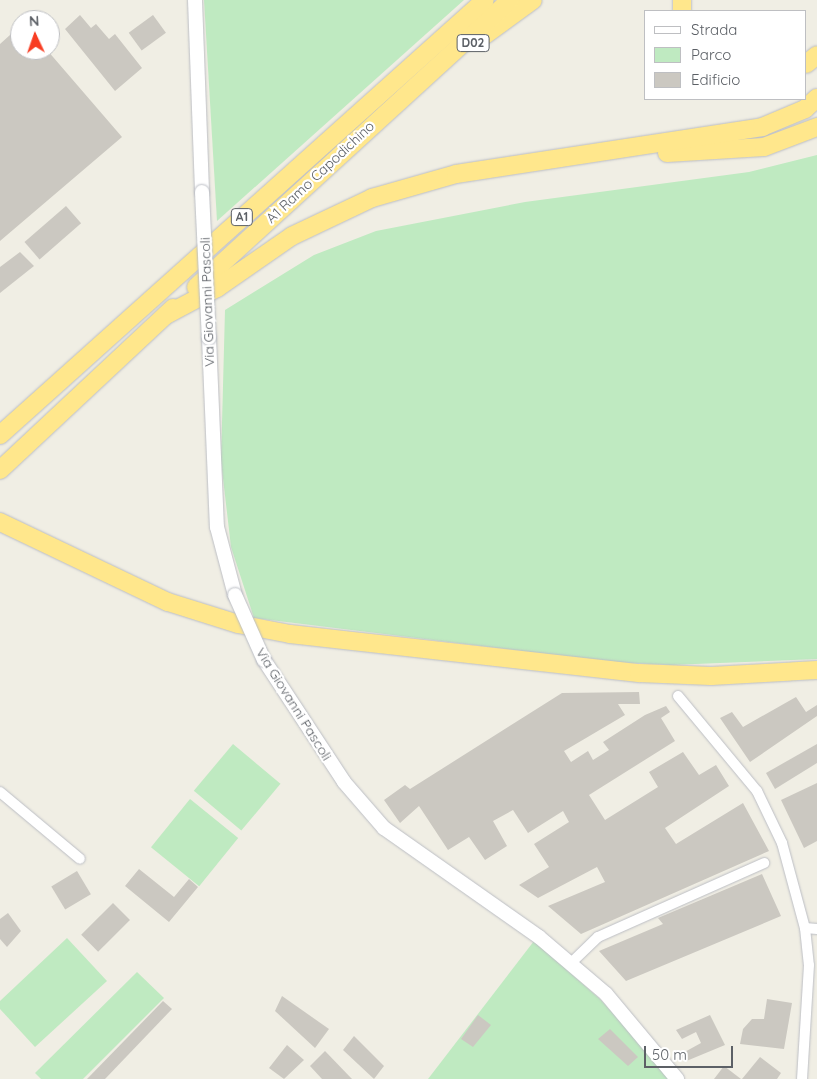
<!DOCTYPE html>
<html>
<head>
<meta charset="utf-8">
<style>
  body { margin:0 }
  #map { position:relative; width:817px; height:1079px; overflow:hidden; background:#f0eee4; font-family:Quicksand,sans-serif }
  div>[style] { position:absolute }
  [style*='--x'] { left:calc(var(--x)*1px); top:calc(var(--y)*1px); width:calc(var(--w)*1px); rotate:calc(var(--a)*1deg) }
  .green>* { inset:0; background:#bfeac1; transform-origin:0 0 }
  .building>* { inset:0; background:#cbc8c1; transform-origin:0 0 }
  .roads { filter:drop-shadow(0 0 1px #bcbec4) drop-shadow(0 0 1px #bcbec4) }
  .street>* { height:10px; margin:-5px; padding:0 5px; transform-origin:5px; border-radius:5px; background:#fff }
  .secondary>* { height:14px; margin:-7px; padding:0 7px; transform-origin:7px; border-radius:7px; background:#fff }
  .highway>* { height:18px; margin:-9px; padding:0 9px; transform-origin:9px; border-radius:9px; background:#ffe78c }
  .bridges { filter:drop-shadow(0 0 1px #babdc4) drop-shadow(0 0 1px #babdc4) }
  .secondary-bridge>* { height:14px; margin:-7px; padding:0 7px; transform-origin:7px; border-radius:7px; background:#fff }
  span { translate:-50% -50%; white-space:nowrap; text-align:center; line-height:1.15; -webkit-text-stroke:4.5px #fff; paint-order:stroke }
  .shield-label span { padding:1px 4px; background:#fff; border:1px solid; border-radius:4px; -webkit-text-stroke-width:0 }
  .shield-label { font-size:12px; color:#5c6066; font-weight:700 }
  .street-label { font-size:14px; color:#5c6066 }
  .legend { position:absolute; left:644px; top:10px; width:162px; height:90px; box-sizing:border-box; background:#fff; border:1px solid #bebfc2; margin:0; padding:6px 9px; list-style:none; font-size:15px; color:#5c6066 }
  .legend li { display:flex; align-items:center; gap:10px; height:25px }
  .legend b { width:25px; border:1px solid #bebfc2 }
  .north { position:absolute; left:10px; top:10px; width:50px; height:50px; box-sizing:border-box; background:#fff; border:1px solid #bebfc2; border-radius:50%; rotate:357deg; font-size:14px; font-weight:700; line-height:20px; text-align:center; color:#5c6066 }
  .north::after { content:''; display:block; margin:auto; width:18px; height:22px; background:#f83d22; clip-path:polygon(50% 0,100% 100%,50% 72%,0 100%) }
  .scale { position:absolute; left:644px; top:1046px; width:89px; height:22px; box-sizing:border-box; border:2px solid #5c6066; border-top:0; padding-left:6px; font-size:15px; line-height:18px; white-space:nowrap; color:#5c6066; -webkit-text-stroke:4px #fff; paint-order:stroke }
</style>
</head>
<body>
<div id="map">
  <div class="green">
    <i style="clip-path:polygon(204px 0,464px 0,217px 221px)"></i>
    <i style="clip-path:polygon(817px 155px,817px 659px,670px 665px,613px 662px,254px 618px,231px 547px,221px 461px,225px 310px,314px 255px,376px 231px,525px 202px,749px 172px)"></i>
    <i style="left:233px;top:744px;width:62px;height:61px;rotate:40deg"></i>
    <i style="left:190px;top:799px;width:62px;height:62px;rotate:39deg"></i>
    <i style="clip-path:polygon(67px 938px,107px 981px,35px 1047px,0 1009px,0 1001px)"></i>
    <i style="clip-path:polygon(534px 941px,601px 1000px,671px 1079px,428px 1079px)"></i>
    <i style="clip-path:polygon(137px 972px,164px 998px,83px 1079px,41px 1079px,35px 1073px)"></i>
  </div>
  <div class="building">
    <i style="clip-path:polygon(80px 15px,91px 28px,96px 24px,109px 39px,115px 34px,142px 68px,115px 91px,65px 29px)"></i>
    <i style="left:153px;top:15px;width:22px;height:30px;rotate:54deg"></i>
    <i style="clip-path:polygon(20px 26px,20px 50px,47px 50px,122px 137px,0 241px,0 44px)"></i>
    <i style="left:66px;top:206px;width:23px;height:55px;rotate:49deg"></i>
    <i style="clip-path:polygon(20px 252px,34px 266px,0 293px,0 267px)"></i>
    <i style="clip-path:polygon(639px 692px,640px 704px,618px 704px,625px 715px,564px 751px,571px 762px,588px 751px,593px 760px,609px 750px,603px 742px,645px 715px,666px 706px,670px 712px,661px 718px,675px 741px,589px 795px,605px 820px,658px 787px,649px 772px,683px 752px,699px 775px,716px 765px,729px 786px,665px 828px,676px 844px,743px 803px,769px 851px,581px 934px,548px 906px,605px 882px,597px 867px,538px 898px,519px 885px,549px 867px,534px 844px,569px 822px,563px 811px,528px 833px,513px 810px,493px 821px,507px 846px,485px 860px,469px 837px,448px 850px,419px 806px,400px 823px,384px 800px,405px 785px,410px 789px,562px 693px)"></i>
    <i style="clip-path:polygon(796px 697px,806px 712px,817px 705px,817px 716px,750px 762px,720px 718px,732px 712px,743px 727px)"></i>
    <i style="clip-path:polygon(817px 744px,817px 763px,775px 789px,766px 773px)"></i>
    <i style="clip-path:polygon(817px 783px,817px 841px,804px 848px,781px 800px)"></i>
    <i style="clip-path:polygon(139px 869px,174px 897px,189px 879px,198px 887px,169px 922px,125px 886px)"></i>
    <i style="left:77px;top:871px;width:27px;height:30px;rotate:59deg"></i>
    <i style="clip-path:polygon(762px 874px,781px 916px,626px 981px,599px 951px,663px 924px,658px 918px)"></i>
    <i style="left:113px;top:903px;width:24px;height:45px;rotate:45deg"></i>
    <i style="clip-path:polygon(8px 913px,21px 931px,7px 947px,0 939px,0 919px)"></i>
    <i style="clip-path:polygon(282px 996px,329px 1029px,315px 1048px,275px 1011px)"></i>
    <i style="clip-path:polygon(767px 999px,792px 1003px,784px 1049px,740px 1044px,743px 1029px,752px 1019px,764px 1019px)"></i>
    <i style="clip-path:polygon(163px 1001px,172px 1009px,105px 1079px,87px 1079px)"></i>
    <i style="clip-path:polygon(478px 1015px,491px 1025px,473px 1047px,461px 1039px)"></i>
    <i style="clip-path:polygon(710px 1015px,725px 1045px,684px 1062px,681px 1054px,701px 1043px,696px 1032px,682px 1039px,676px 1030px)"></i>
    <i style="clip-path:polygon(610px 1029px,638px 1057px,628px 1066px,598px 1039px)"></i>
    <i style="clip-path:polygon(354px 1036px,384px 1066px,374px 1079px,343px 1050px)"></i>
    <i style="clip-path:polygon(287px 1045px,304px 1060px,284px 1079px,269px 1068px)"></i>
    <i style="clip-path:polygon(325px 1051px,352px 1079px,322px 1079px,310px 1066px)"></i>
    <i style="clip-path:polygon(760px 1057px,781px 1073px,777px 1079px,742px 1079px)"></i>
    <i style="clip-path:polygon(724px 1066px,741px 1079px,714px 1079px)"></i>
  </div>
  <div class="roads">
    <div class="street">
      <i style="--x:678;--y:696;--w:124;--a:50.3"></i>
      <i style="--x:757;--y:791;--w:58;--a:64.3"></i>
      <i style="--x:782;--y:843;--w:88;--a:74.9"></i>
      <i style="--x:805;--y:928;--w:37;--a:84"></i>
      <i style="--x:809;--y:965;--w:114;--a:93.5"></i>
      <i style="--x:0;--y:792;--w:104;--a:39.9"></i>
      <i style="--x:805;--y:928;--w:12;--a:5"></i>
      <i style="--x:570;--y:964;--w:39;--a:-44"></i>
      <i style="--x:598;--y:937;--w:182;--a:-24"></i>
    </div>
    <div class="secondary">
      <i style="--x:195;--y:0;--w:192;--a:87.9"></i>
      <i style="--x:209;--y:338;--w:189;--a:87.6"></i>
      <i style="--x:217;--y:527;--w:70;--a:75.2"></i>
      <i style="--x:264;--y:660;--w:146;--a:56.7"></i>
      <i style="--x:344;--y:782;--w:61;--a:49"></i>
      <i style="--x:384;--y:828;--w:189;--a:35.1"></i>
      <i style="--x:539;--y:937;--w:88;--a:40.4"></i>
      <i style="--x:606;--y:994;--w:111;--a:50.1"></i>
    </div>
    <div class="highway">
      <i style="--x:682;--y:0;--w:11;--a:90"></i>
      <i style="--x:485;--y:35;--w:59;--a:-36.1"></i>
      <i style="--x:806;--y:64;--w:14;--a:-39"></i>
      <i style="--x:667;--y:153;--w:97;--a:-3.5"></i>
      <i style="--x:764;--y:147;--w:57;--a:-20.7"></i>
      <i style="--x:196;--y:287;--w:425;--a:-42.4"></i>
      <i style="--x:166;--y:315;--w:58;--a:-27.9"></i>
      <i style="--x:217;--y:288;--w:91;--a:-34.7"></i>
      <i style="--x:292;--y:236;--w:89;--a:-25.4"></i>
      <i style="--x:372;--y:198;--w:87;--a:-15.9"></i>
      <i style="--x:456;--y:174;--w:310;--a:-8.7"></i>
      <i style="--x:762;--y:127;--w:47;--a:-22.7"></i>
      <i style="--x:805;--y:109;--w:16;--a:-43"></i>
      <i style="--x:0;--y:435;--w:651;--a:-41.89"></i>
      <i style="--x:0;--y:470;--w:237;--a:-43.1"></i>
      <i style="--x:0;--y:522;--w:186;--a:25.5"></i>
      <i style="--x:168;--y:602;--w:73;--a:17.4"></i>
      <i style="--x:238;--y:624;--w:53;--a:10.9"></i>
      <i style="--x:290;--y:634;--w:351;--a:6.4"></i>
      <i style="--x:639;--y:673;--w:72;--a:2.4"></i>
      <i style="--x:711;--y:676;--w:106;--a:-3.2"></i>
    </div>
  </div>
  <div class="bridges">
    <div class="secondary-bridge">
      <i style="--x:202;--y:192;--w:146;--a:87.3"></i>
      <i style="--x:235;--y:595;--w:71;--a:66"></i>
    </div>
  </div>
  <div class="shield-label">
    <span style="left:473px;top:43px">D02</span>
    <span style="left:242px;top:217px">A1</span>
  </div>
  <div class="street-label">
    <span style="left:320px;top:172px;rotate:-43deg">A1 Ramo Capodichino</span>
    <span style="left:207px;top:302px;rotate:-92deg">Via Giovanni Pascoli</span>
    <span style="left:294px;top:704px;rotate:58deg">Via Giovanni Pascoli</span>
  </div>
  <ul class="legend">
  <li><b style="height:6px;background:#fff"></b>Strada</li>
  <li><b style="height:14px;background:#bfeac1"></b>Parco</li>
  <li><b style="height:14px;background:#cbc8c1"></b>Edificio</li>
  </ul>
  <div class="north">N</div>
  <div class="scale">50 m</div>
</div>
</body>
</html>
